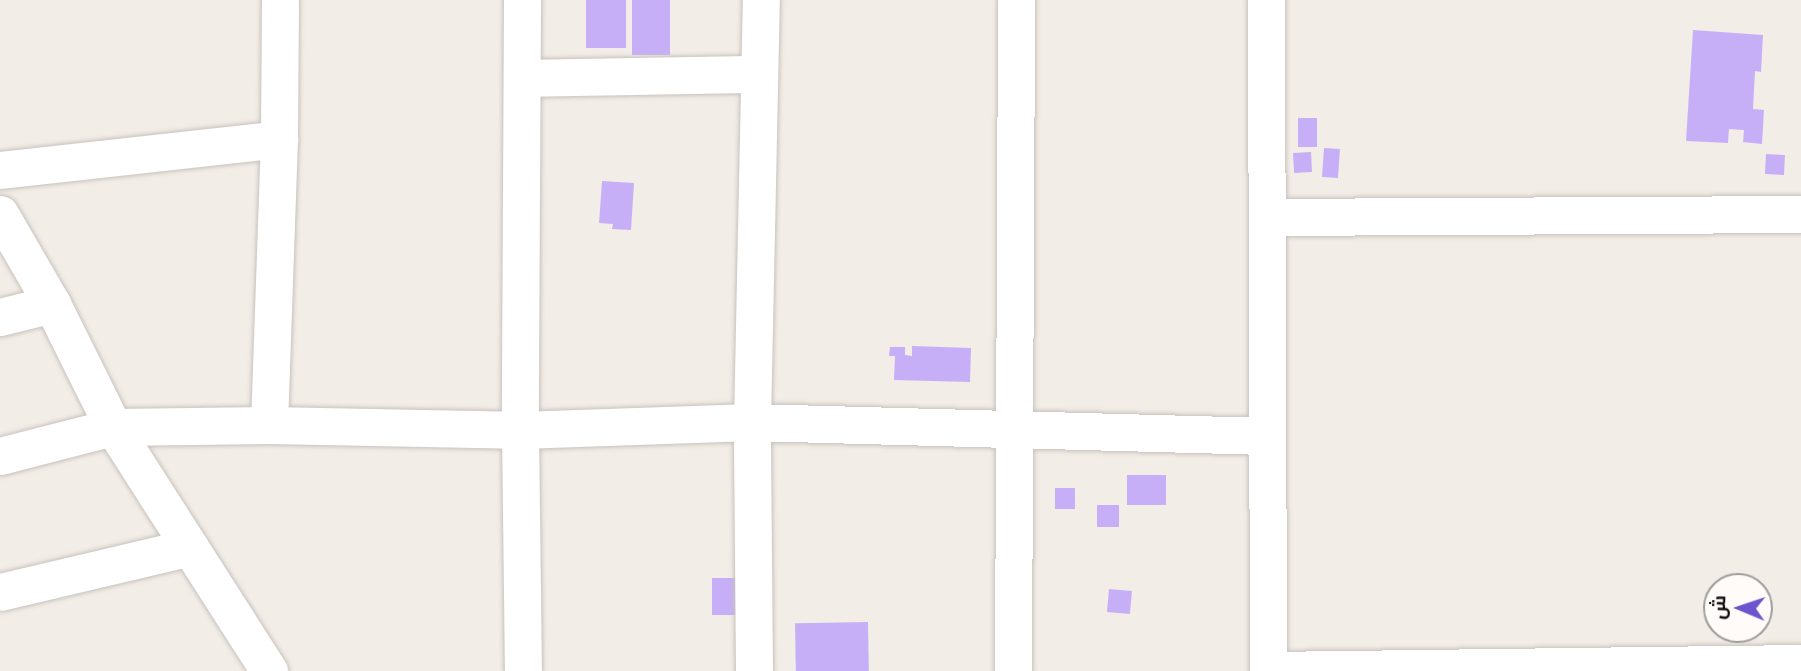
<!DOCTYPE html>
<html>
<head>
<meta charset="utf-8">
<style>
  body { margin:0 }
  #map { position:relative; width:1801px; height:671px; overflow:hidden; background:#f3ede8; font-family:"Fira Sans",Cairo,sans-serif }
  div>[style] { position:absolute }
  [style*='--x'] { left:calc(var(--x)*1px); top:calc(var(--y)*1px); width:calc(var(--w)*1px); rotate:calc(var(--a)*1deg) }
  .building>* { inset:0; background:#c7aff7; transform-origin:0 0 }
  .roads { filter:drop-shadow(0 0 2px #c8c2bd) drop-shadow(0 0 2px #c8c2bd) }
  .minor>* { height:37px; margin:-18.5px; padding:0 18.5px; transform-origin:18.5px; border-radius:18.5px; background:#fff }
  span { translate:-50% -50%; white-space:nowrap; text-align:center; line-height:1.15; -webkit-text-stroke:5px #fffbf8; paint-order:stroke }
  .north { position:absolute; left:1703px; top:573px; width:70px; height:70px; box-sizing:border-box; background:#fffbf8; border:2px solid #9f9c9a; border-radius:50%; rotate:272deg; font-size:19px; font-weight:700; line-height:28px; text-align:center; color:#100e0d }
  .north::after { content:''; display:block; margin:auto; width:24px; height:32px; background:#6b54ce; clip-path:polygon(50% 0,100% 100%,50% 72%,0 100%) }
</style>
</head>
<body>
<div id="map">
  <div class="building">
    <i style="left:586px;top:0;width:40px;height:48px"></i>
    <i style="left:632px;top:0;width:38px;height:55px"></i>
    <i style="clip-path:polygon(1693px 30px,1763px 35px,1761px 72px,1755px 71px,1753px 109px,1764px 110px,1762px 144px,1743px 142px,1744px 130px,1729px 129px,1728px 143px,1686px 141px)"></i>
    <i style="left:1298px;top:118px;width:19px;height:29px"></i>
    <i style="left:1324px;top:148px;width:16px;height:29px;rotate:4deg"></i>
    <i style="left:1311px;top:152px;width:20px;height:18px;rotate:87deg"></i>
    <i style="left:1766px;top:154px;width:19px;height:20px;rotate:3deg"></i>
    <i style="clip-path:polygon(602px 181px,634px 183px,631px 230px,612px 229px,613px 224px,599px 223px)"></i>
    <i style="clip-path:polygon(912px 346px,971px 348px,970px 382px,894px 380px,895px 356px,889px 356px,890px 347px,905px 347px,905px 355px,912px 356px)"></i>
    <i style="left:1166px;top:475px;width:30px;height:39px;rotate:90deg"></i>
    <i style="left:1055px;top:488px;width:20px;height:21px"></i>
    <i style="left:1097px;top:505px;width:22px;height:22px"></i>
    <i style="left:712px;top:578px;width:24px;height:37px"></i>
    <i style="left:1109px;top:589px;width:23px;height:23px;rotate:5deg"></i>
    <i style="left:868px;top:622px;width:49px;height:73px;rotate:89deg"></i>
  </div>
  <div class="roads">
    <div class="minor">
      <i style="--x:522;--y:0;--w:430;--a:90.3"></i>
      <i style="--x:520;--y:430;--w:241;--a:89.3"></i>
      <i style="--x:1266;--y:0;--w:671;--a:89.83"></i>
      <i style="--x:522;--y:78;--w:237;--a:-1"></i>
      <i style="--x:0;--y:170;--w:281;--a:-6.3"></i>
      <i style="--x:279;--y:139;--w:139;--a:-89.6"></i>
      <i style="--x:0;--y:214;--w:104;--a:60"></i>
      <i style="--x:52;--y:304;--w:137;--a:63.6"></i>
      <i style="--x:113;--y:427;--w:290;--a:57.4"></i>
      <i style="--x:1267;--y:217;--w:534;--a:-0.32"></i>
      <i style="--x:0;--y:317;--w:54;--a:-14"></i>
      <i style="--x:269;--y:425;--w:286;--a:-88"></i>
      <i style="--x:0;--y:456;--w:117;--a:-14.4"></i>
      <i style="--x:113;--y:427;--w:156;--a:-0.7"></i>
      <i style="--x:269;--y:425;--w:251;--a:1.1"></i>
      <i style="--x:520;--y:430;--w:232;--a:-2"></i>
      <i style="--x:752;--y:422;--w:515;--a:1.56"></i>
      <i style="--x:0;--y:592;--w:195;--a:-13.3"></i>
      <i style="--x:1268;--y:670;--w:533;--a:-0.75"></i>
      <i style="--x:754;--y:671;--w:249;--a:-90.5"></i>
      <i style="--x:752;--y:422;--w:422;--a:-88.8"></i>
      <i style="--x:1013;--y:671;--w:671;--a:-89.74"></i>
    </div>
  </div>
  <div class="north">ش</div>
</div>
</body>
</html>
